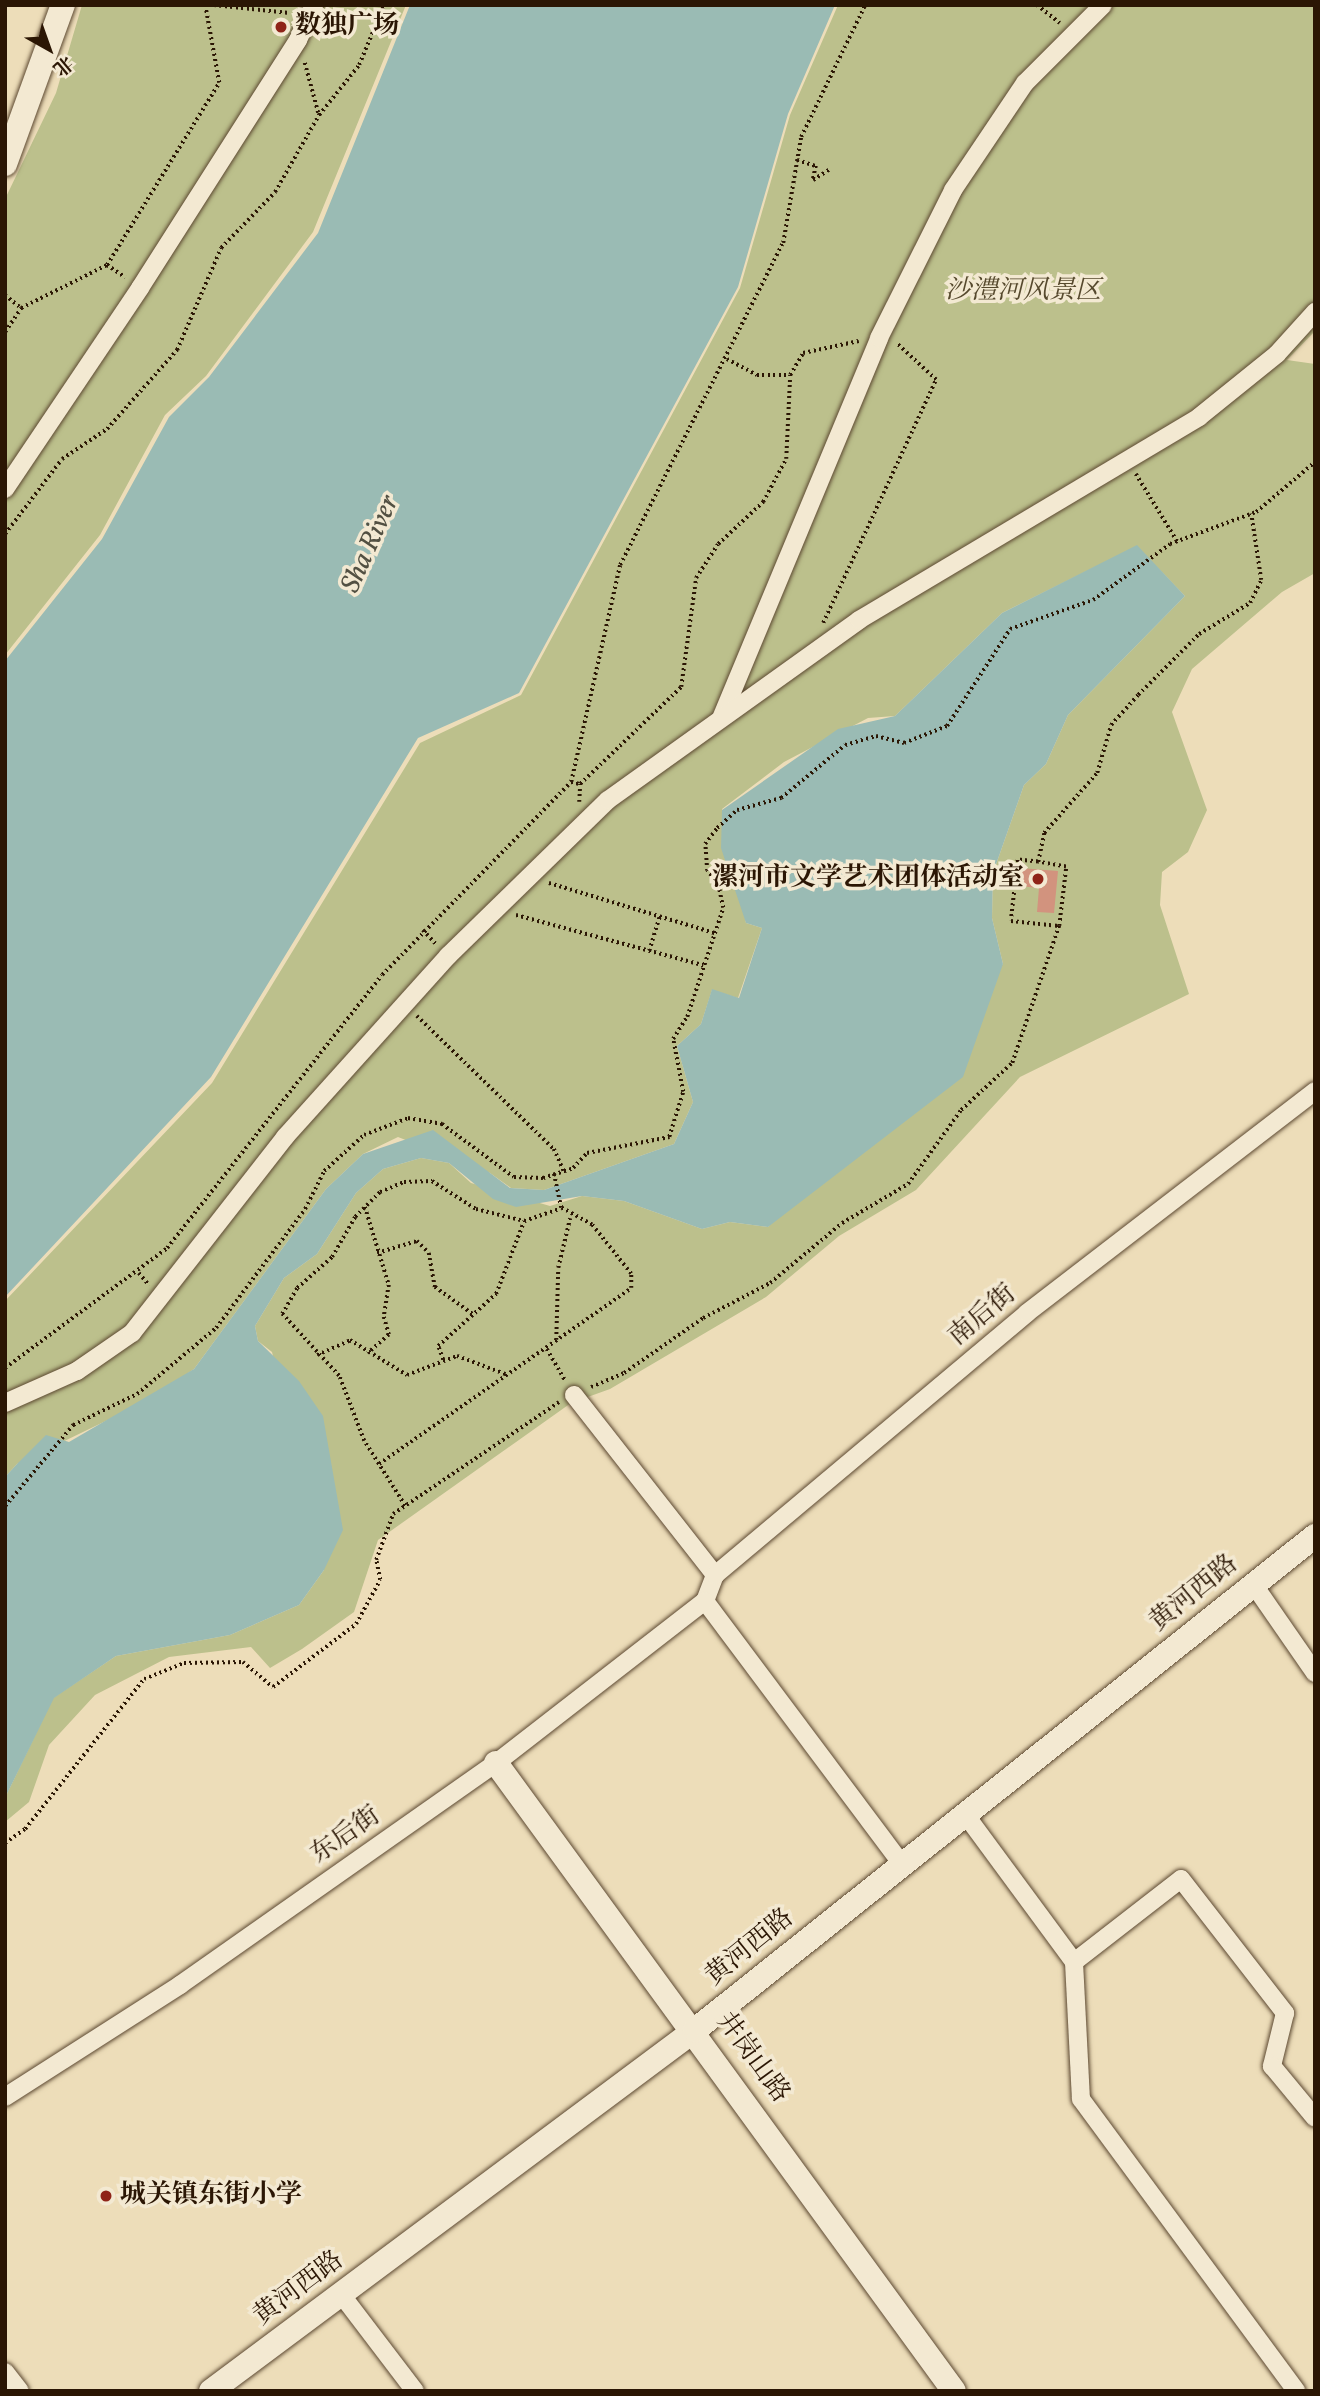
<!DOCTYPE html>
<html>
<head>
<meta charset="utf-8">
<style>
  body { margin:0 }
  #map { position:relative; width:1320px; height:2396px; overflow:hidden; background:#edddb9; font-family:Vollkorn,"Noto Serif SC",serif }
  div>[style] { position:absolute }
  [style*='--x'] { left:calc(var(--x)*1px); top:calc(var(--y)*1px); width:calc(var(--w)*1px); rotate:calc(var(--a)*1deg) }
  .green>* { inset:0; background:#bcc08c }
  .water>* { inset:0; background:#9abbb4 }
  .building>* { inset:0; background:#d2937e }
  .path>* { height:3.5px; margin-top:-1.75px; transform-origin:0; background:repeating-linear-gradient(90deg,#2b1604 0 2px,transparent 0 5.5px) }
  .roads { filter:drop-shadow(0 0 2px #5c4831) drop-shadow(0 0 2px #5c4831) }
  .street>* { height:18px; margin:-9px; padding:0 9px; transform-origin:9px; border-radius:9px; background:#f3e9d2 }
  .secondary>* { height:24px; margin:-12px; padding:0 12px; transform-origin:12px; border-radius:12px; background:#f3e9d2 }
  .dots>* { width:19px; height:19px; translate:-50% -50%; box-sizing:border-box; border:4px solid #f3e9d2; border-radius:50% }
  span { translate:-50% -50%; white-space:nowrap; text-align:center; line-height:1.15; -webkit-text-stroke:7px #f3e9d2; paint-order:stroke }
  .poi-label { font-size:26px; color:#2b1604; font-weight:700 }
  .left { translate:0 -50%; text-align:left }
  .right { translate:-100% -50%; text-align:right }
  .park-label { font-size:26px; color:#56492d; font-style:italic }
  .street-label { font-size:26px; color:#2b1604 }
  .water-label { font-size:28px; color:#525042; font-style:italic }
  .frame { position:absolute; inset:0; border:7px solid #2b1604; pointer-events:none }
  .north { position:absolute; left:14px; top:14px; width:70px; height:70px; -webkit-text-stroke:5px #f3e9d2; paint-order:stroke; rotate:140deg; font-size:19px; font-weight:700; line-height:28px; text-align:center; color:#2b1604 }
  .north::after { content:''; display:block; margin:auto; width:24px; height:32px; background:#2b1604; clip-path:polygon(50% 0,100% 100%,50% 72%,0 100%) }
</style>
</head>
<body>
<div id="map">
  <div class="green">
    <i style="clip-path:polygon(82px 5px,406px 5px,313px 232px,206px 376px,165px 415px,100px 535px,5px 655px,5px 199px,56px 93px)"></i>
    <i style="clip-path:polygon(838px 5px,1315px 5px,1315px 331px,1287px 360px,1315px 364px,1315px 573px,1282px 592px,1192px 669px,1172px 712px,1207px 810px,1188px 852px,1162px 872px,1160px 905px,1189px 994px,1020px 1077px,916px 1190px,839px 1236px,766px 1297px,610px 1389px,571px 1403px,378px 1540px,354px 1612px,302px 1649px,270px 1668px,251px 1647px,169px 1657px,95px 1695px,49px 1745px,29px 1802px,5px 1822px,5px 1798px,53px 1698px,116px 1656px,230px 1635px,299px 1605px,324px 1570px,272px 1352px,258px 1341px,255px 1326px,284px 1278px,317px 1254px,356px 1193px,383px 1169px,421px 1158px,449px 1163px,471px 1183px,550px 1206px,582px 1196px,624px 1201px,702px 1229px,730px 1222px,768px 1227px,1003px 964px,992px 918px,993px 873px,1024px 785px,1046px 764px,1068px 715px,1185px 596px,1137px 546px,1002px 613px,895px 716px,868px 718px,784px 762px,722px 809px,746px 923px,762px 928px,738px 998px,712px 990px,701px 1024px,677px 1046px,693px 1102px,674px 1144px,544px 1190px,511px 1188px,490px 1173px,398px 1137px,363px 1154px,326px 1189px,194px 1369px,149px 1400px,17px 1464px,5px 1477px,5px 1301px,212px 1083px,420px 743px,521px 695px,740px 288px,790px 115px)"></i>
  </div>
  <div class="water">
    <i style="clip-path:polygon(410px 5px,835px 5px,788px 114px,738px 287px,519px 693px,418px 738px,211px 1077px,5px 1297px,5px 661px,102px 539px,169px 417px,209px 377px,318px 233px)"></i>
    <i style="clip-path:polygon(1137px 545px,1185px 596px,1068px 715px,1046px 764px,1024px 785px,993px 873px,992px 918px,1003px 964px,963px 1077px,768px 1227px,730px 1222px,702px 1229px,624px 1201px,582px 1196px,516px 1207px,493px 1199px,449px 1163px,421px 1158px,383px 1169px,356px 1193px,317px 1254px,284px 1278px,255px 1326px,258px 1341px,299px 1381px,323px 1416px,343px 1530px,324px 1570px,299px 1605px,230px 1635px,116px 1656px,54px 1698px,5px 1798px,5px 1477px,17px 1464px,46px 1435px,69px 1442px,194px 1369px,326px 1189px,363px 1154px,433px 1130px,510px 1188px,544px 1190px,674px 1144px,693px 1102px,677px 1046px,701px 1024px,712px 989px,739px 998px,762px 928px,746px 923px,721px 848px,722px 810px,838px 729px,895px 716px,1002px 613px)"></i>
  </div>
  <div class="building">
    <i style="clip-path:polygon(1020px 868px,1058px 871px,1054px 913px,1037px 912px,1039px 888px,1019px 886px)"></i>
  </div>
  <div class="path">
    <i style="--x:214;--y:5;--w:76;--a:6"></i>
    <i style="--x:1037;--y:5;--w:29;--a:38"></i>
    <i style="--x:305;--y:63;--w:54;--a:74.9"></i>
    <i style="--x:797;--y:160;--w:20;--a:18"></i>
    <i style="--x:816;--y:166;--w:14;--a:102"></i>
    <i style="--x:813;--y:180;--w:20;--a:-33"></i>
    <i style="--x:107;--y:265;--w:22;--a:34"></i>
    <i style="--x:5;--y:295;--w:21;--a:39"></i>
    <i style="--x:5;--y:332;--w:29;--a:-56"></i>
    <i style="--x:21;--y:308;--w:96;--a:-26.6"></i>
    <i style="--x:107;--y:265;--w:214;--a:-58.4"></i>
    <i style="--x:219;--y:83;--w:79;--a:-100.2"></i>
    <i style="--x:727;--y:359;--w:34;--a:28"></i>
    <i style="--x:757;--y:375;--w:33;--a:0"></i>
    <i style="--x:1136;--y:474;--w:79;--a:58.5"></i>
    <i style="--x:5;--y:534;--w:94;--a:-52.8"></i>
    <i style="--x:62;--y:459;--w:54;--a:-33.7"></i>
    <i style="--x:107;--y:429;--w:106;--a:-48.5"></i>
    <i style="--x:177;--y:350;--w:111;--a:-66.7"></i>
    <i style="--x:221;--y:248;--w:78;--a:-46"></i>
    <i style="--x:275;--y:192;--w:89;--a:-60.3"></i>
    <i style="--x:319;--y:115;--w:64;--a:-51.3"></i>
    <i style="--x:359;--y:65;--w:65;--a:-67.4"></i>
    <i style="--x:823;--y:623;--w:268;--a:-65.1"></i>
    <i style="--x:936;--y:380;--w:53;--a:-137.3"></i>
    <i style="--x:571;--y:782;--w:222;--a:-77.3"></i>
    <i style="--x:620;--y:565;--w:361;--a:-63.2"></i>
    <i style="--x:783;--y:243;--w:108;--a:-80.4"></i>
    <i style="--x:801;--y:137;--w:147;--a:-64.1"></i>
    <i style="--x:579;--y:802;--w:18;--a:-87"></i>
    <i style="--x:580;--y:784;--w:140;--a:-43.8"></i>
    <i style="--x:681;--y:687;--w:110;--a:-82.2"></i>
    <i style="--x:696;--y:578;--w:40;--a:-57.1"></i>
    <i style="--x:718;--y:544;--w:62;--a:-43"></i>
    <i style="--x:763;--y:502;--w:49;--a:-61.9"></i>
    <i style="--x:786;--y:459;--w:84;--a:-87.3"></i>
    <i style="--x:790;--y:375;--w:26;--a:-59"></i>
    <i style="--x:803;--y:353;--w:57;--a:-12.1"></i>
    <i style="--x:1038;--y:862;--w:20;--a:-174"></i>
    <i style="--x:1018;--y:860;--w:61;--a:96.5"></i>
    <i style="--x:1011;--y:921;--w:48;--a:5.9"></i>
    <i style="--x:549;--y:883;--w:173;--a:16.8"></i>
    <i style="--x:516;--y:915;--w:194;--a:15"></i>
    <i style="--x:423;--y:930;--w:19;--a:47"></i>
    <i style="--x:649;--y:951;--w:37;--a:-73"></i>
    <i style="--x:417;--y:1016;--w:191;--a:44.2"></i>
    <i style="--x:554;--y:1149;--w:24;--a:66"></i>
    <i style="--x:365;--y:1207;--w:82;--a:72.9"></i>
    <i style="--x:389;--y:1285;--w:32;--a:99"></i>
    <i style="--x:384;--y:1317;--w:19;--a:74"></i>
    <i style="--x:389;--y:1335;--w:28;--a:139"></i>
    <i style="--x:377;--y:1253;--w:42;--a:-16.7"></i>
    <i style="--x:417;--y:1241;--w:17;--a:45"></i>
    <i style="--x:429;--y:1253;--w:35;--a:80"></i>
    <i style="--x:435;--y:1287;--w:48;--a:35.7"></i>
    <i style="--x:139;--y:1273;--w:16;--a:50"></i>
    <i style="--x:556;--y:1340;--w:72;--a:-88.4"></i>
    <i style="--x:558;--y:1268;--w:51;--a:-76.5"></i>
    <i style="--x:547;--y:1349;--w:36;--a:60"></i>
    <i style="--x:317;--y:1355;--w:36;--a:-24"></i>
    <i style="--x:350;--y:1340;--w:67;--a:31.6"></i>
    <i style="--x:407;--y:1375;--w:53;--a:-20.8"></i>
    <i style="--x:457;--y:1356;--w:54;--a:20.4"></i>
    <i style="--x:443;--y:1360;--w:15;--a:-110"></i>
    <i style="--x:438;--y:1346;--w:78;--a:-41.9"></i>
    <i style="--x:496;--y:1294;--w:78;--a:-69"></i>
    <i style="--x:5;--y:1368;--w:202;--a:-36.5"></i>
    <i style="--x:167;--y:1248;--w:347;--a:-51.8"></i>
    <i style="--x:382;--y:975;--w:270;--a:-45.6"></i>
    <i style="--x:571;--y:782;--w:9;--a:13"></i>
    <i style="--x:591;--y:1387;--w:36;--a:-23"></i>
    <i style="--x:624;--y:1373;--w:96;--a:-34.8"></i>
    <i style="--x:703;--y:1318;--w:76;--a:-27.6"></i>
    <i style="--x:770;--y:1283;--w:94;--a:-39.8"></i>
    <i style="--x:842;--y:1223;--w:77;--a:-30.6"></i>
    <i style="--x:908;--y:1184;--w:91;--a:-54.4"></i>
    <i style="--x:961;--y:1110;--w:69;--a:-42.7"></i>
    <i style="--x:1012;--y:1063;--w:145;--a:-71.1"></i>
    <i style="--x:1059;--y:926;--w:59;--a:-83.2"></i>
    <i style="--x:1066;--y:867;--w:28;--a:-170"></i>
    <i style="--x:1038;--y:862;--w:30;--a:-78"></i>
    <i style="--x:1044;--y:833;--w:80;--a:-48.5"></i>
    <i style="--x:1097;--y:773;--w:50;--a:-73.7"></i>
    <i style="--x:1111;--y:725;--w:40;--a:-48"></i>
    <i style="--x:1138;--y:695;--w:86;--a:-45"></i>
    <i style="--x:1199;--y:634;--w:60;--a:-31.3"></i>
    <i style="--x:1250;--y:603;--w:25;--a:-64"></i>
    <i style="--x:1261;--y:580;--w:67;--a:-98.6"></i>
    <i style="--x:379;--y:1464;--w:307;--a:-34.9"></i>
    <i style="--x:631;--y:1288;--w:14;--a:-90"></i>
    <i style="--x:631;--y:1274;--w:63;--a:-128.5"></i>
    <i style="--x:592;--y:1225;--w:35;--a:-151"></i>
    <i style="--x:561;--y:1208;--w:35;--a:-102"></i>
    <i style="--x:5;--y:1506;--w:106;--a:-50"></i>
    <i style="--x:73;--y:1425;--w:71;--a:-25.8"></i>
    <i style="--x:137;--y:1394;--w:103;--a:-39.9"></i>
    <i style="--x:216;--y:1328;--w:149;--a:-53.2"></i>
    <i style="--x:305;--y:1209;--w:42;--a:-63.4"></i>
    <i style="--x:324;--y:1171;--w:54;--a:-42"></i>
    <i style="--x:364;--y:1135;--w:47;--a:-21.1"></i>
    <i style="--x:408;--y:1118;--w:35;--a:10"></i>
    <i style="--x:442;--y:1124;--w:89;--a:36.4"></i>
    <i style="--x:514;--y:1177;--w:29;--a:2"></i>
    <i style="--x:543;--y:1178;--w:32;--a:-18"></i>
    <i style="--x:573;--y:1168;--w:21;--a:-47"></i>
    <i style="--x:587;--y:1153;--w:84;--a:-11"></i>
    <i style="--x:669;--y:1137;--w:47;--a:-72.7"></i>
    <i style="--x:683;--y:1092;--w:54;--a:-100.7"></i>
    <i style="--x:673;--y:1039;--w:26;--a:-58"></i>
    <i style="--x:687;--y:1017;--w:115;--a:-71.7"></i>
    <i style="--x:723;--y:908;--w:25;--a:-102"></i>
    <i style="--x:718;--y:884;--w:17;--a:-130"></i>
    <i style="--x:707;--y:871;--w:27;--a:-94"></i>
    <i style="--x:705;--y:844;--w:20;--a:-53"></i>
    <i style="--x:717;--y:828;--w:27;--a:-42"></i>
    <i style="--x:737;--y:810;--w:46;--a:-15.3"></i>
    <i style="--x:781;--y:798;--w:83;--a:-39.6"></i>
    <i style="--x:845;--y:745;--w:32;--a:-16"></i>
    <i style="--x:876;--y:736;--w:29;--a:14"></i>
    <i style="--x:904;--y:743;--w:46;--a:-21.6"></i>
    <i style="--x:947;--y:726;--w:116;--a:-57"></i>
    <i style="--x:1010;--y:629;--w:88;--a:-19.3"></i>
    <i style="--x:1093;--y:600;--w:95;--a:-36"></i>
    <i style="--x:1170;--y:544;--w:92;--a:-20.4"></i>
    <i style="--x:1256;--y:512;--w:77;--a:-40.3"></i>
    <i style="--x:405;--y:1506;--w:77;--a:-122.2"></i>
    <i style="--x:364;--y:1441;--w:70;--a:-111"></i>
    <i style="--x:339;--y:1376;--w:84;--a:-132.6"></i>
    <i style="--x:282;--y:1314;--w:30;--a:-60"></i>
    <i style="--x:297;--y:1288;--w:47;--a:-41.5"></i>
    <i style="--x:332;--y:1257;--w:46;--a:-60.1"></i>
    <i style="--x:355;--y:1217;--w:35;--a:-45"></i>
    <i style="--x:380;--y:1192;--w:26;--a:-23"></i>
    <i style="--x:404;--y:1182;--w:28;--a:-2"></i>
    <i style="--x:432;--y:1181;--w:52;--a:32.5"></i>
    <i style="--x:476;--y:1209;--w:49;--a:14"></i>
    <i style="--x:524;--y:1221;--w:39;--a:-19"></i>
    <i style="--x:5;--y:1843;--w:24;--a:-35"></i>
    <i style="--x:25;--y:1829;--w:191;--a:-51.6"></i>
    <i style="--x:144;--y:1679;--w:43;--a:-21.8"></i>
    <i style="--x:184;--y:1663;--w:59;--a:-1"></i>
    <i style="--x:243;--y:1662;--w:39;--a:40"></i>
    <i style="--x:273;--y:1687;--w:104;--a:-37.2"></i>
    <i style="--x:356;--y:1624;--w:50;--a:-61.4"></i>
    <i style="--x:380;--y:1580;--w:20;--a:-101"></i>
    <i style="--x:376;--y:1560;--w:49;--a:-69.7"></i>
    <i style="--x:393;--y:1514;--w:200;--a:-34"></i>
  </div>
  <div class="roads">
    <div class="street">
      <i style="--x:5;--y:489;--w:242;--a:-56.1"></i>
      <i style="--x:140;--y:288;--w:294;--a:-57.5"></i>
      <i style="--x:298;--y:40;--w:38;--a:-65"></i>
      <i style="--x:722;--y:716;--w:409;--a:-67.4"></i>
      <i style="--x:879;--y:338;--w:165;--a:-63.4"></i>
      <i style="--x:953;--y:190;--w:129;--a:-56.1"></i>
      <i style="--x:1025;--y:83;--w:110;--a:-45"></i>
      <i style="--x:574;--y:1395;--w:229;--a:51.9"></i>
      <i style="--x:5;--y:1403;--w:79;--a:-24"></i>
      <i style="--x:77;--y:1371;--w:67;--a:-34.6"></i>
      <i style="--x:132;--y:1333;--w:249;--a:-52"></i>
      <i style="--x:285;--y:1137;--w:244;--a:-48"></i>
      <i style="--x:448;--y:956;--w:223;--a:-44.3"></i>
      <i style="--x:608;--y:800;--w:309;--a:-35.6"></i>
      <i style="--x:859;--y:620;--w:396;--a:-30.8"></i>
      <i style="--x:1199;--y:417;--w:100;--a:-38.9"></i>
      <i style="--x:1277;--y:354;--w:57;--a:-47.9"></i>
      <i style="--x:1254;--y:1585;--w:107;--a:55.3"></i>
      <i style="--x:705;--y:1601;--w:28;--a:-69"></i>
      <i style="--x:715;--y:1575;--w:407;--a:-40"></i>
      <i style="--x:1027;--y:1313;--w:364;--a:-37.6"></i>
      <i style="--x:705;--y:1601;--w:329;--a:53.2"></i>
      <i style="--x:965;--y:1814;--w:184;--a:53.6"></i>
      <i style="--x:1074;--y:1962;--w:137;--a:87.1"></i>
      <i style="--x:1081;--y:2099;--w:363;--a:53.6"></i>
      <i style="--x:1074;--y:1962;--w:135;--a:-37.8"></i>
      <i style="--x:1181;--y:1879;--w:170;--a:52.2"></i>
      <i style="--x:1285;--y:2013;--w:55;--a:103.8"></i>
      <i style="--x:1272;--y:2066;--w:67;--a:50.4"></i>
      <i style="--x:5;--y:2097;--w:208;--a:-32.6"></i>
      <i style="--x:180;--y:1985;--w:386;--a:-35.1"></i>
      <i style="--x:496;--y:1763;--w:264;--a:-37.8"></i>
      <i style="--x:341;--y:2294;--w:122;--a:52.7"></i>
      <i style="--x:5;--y:2372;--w:24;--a:52"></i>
    </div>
    <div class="secondary">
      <i style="--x:5;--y:164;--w:169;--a:-70"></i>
      <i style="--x:496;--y:1763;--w:777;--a:53.9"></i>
      <i style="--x:211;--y:2391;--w:604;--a:-36.72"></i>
      <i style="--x:695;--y:2030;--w:793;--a:-38.55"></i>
    </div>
  </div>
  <div class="dots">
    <i style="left:281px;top:27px;background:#8f2418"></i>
    <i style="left:1038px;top:879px;background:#8f2418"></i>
    <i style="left:106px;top:2196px;background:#8f2418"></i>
  </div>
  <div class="poi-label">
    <span class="left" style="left:295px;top:27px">数独广场</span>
    <span class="right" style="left:1024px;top:879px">漯河市文学艺术团体活动室</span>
    <span class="left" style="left:120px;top:2196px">城关镇东街小学</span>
  </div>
  <div class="park-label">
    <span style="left:1023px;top:292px">沙澧河风景区</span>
  </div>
  <div class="street-label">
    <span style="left:983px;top:1316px;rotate:-40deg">南后街</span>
    <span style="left:1194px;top:1594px;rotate:-39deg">黄河西路</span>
    <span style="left:346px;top:1836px;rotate:-35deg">东后街</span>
    <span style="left:750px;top:1948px;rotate:-39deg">黄河西路</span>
    <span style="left:752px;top:2058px;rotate:54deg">井岗山路</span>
    <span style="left:299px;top:2289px;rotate:-37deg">黄河西路</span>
  </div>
  <div class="water-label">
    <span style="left:371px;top:544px;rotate:-66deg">Sha River</span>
  </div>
  <div class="frame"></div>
  <div class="north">北</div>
</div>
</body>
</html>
